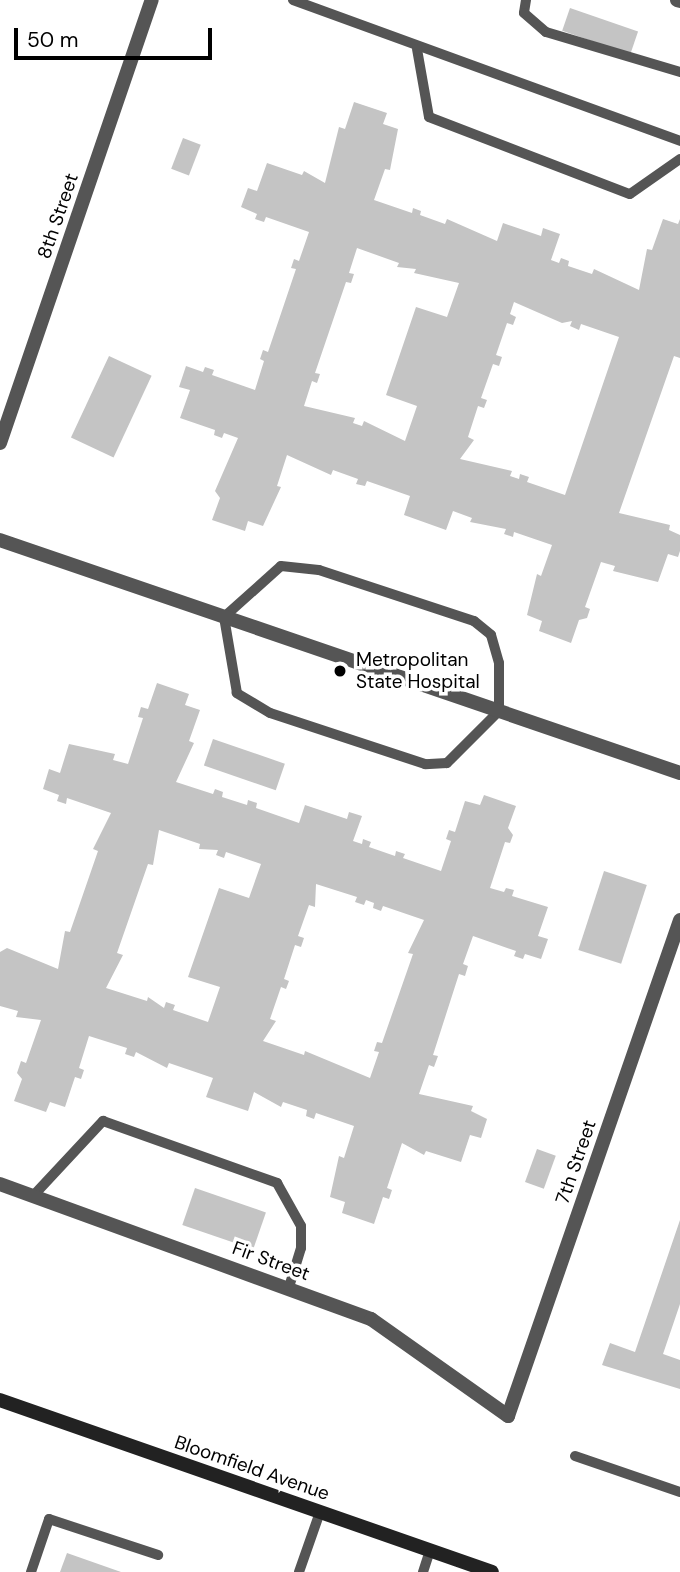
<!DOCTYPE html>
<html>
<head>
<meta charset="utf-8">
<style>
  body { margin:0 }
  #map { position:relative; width:680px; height:1572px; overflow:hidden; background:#fff; font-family:"DM Sans",sans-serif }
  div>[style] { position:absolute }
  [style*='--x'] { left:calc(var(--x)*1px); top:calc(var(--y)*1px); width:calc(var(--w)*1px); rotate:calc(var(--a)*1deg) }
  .building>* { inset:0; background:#c4c4c4; transform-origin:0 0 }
  .lane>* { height:10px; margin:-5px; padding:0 5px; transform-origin:5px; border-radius:5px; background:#555 }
  .street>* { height:14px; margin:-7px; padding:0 7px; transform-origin:7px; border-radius:7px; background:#555 }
  .secondary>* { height:14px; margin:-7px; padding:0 7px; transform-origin:7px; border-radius:7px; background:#222 }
  .dots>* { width:19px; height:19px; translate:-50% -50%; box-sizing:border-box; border:4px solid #fff; border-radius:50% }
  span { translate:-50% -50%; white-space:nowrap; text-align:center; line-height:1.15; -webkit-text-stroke:7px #fff; paint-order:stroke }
  .street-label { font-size:19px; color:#000 }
  .poi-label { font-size:19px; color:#000 }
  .left { translate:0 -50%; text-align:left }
  .scale { position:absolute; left:14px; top:28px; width:198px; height:32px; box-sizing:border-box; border:4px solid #000; border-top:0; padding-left:9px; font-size:21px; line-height:24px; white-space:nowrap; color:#000; -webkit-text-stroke:5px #fff; paint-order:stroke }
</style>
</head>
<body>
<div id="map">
  <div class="building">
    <i style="left:570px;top:8px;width:72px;height:24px;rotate:19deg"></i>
    <i style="clip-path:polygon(evenodd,354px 102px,387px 113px,383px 124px,398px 129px,390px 170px,385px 169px,374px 200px,412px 213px,413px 208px,421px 211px,420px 215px,445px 224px,447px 219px,497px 241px,503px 223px,541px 236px,543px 228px,560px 234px,551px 260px,559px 263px,561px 258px,569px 261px,568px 266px,592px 274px,594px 269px,639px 290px,647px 249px,652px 250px,663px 219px,678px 224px,680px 219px,680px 358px,674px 356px,619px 513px,670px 525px,669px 530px,680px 535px,680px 551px,678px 557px,668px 554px,658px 582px,613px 571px,615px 566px,601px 562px,585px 607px,590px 609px,587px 618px,579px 620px,571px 643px,539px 631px,542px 621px,527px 615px,537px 574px,541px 576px,552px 545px,514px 532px,513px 537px,504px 534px,506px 529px,470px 522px,472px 518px,453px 511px,446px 530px,404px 515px,410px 496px,367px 481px,365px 486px,356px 484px,358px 479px,333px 470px,331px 475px,287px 455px,277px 486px,281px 487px,263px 526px,248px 521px,245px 531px,212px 520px,220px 498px,215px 491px,238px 438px,224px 433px,222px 438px,214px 435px,215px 430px,180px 418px,190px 390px,179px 387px,186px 366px,203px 372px,205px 367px,214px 370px,212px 375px,255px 390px,264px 361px,260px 359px,263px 350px,268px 352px,296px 269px,291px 268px,294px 259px,299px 261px,309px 232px,266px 217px,264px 222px,255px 219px,257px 214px,241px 207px,248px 188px,257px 191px,267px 163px,302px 175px,304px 171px,325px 183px,339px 127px,345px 129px,354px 102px,357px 248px,399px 263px,397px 267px,416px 269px,414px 273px,459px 283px,447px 317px,416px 307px,386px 395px,417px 406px,405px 441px,364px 421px,362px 426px,353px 423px,355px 418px,304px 406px,312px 381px,317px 383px,320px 374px,315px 373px,346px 282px,351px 283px,354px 274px,349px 273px,357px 248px,354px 102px,514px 302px,562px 323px,572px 321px,570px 326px,579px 330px,581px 324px,619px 337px,565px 495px,527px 482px,529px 477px,520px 474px,519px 479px,510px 476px,512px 471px,460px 459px,474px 440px,468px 437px,478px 406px,484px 408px,487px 400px,481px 398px,493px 364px,499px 366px,502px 357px,496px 355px,507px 323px,513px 325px,516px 317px,510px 314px,514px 302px)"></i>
    <i style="left:183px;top:138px;width:19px;height:33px;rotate:21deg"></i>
    <i style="left:109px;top:356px;width:47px;height:90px;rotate:25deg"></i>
    <i style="clip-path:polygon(evenodd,157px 683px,189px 694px,185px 705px,200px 710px,189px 741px,194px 743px,176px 782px,213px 794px,215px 789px,223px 792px,222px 797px,247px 805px,248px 800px,257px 803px,256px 808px,299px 823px,305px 805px,347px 819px,349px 812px,362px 816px,353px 841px,362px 844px,363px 839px,371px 842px,369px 847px,395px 856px,396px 851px,405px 854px,403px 858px,441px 871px,451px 841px,446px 839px,449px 830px,455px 832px,465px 801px,480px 805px,484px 795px,516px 806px,508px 828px,513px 835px,510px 843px,505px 842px,490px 888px,504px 892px,506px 888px,514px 890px,512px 896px,548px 907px,538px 936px,548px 939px,541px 959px,525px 954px,523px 959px,514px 956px,516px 951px,473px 936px,463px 964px,468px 966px,465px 976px,459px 974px,433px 1055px,438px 1056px,434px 1067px,429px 1065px,419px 1094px,473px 1106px,471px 1111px,487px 1119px,481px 1138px,470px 1135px,461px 1162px,426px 1151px,424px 1155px,402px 1143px,387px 1188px,392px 1190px,389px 1199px,383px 1197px,374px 1224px,342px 1213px,345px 1202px,330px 1197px,339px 1156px,344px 1158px,354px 1126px,316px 1113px,314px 1119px,306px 1116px,307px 1110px,283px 1102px,281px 1107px,254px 1092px,248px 1111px,206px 1097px,213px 1078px,169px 1063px,167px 1068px,136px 1052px,134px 1057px,125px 1054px,127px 1048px,89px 1036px,79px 1068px,84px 1070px,81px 1079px,75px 1077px,65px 1107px,50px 1102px,46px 1112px,14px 1101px,22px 1079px,17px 1073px,21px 1061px,26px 1063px,41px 1020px,16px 1017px,18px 1011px,0 1006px,0 952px,7px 948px,58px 969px,65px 931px,70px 932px,98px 851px,93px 849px,111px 813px,67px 798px,66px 804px,57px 801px,59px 795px,43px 789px,49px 769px,60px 773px,69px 744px,115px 754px,113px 760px,128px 764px,143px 718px,138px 717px,141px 707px,148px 709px,157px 683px,159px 830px,200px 844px,199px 849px,218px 850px,216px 855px,224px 858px,226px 852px,261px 864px,249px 898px,219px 888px,188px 977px,220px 987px,208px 1022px,173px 1010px,175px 1005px,166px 1002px,164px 1008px,148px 997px,147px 1001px,106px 988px,123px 955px,117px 953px,148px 864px,153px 865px,159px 830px,157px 683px,316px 884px,357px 897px,355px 902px,364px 905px,366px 900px,374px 903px,373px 908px,381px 911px,383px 906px,424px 920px,408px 953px,413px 954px,382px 1043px,377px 1042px,374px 1051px,379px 1052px,370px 1078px,305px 1051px,304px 1055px,263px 1041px,276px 1021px,270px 1019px,281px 987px,286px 989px,289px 981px,284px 979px,295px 945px,301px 947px,304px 938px,298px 936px,309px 905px,315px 907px,316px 884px)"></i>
    <i style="left:213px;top:739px;width:76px;height:28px;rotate:19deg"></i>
    <i style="left:604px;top:871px;width:45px;height:83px;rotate:18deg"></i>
    <i style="left:537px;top:1149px;width:20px;height:35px;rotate:20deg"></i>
    <i style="left:195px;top:1188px;width:75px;height:39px;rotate:19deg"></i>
    <i style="clip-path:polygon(680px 1220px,680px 1304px,663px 1354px,680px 1360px,680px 1389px,602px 1365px,610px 1343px,635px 1352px)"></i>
    <i style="clip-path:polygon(67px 1553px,121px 1572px,60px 1572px)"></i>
  </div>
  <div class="lane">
    <i style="--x:293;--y:0;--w:412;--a:20"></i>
    <i style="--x:526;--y:0;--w:13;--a:99"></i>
    <i style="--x:524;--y:13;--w:29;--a:41"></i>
    <i style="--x:546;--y:32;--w:140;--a:16.6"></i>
    <i style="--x:417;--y:49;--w:69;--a:80"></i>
    <i style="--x:429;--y:117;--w:215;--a:21"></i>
    <i style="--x:630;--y:194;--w:61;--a:-35"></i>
    <i style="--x:281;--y:566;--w:38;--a:6"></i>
    <i style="--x:319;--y:570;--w:163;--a:18.2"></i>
    <i style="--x:474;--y:621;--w:22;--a:39"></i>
    <i style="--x:491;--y:635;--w:29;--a:74"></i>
    <i style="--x:499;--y:663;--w:48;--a:90"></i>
    <i style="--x:499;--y:711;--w:74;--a:135"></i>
    <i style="--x:447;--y:763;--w:22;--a:177"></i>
    <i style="--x:425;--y:764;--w:163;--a:-161.8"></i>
    <i style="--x:270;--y:713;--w:39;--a:-149"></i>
    <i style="--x:237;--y:693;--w:77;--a:-99.7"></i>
    <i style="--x:224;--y:617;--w:76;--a:-41.8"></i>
    <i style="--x:33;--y:1196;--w:103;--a:-47"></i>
    <i style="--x:103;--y:1121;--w:185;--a:19.6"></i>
    <i style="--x:277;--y:1183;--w:49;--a:60.8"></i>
    <i style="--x:301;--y:1226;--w:22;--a:90"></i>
    <i style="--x:301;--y:1248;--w:41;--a:107.1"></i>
    <i style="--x:575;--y:1456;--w:111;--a:18.9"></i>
    <i style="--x:31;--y:1572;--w:56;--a:-71.2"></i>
    <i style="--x:49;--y:1519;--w:115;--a:18.3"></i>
    <i style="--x:299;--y:1572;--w:64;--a:-70.7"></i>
    <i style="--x:423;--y:1572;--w:23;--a:-72"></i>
  </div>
  <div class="street">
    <i style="--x:677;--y:0;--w:3;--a:18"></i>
    <i style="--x:0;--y:443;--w:468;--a:-71.1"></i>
    <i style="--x:0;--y:540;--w:719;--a:18.91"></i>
    <i style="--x:0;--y:1184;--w:395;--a:20"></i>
    <i style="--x:371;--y:1319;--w:168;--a:35.3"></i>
    <i style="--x:508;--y:1416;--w:525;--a:-70.87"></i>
  </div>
  <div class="secondary">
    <i style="--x:0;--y:1400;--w:521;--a:19.27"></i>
  </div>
  <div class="dots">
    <i style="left:340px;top:671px;background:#000"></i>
  </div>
  <div class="street-label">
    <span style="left:58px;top:216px;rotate:-71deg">8th Street</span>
    <span style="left:576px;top:1162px;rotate:-71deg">7th Street</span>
    <span style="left:271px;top:1261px;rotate:20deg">Fir Street</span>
    <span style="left:252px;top:1468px;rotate:19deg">Bloomfield Avenue</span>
  </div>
  <div class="poi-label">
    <span class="left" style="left:356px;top:671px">Metropolitan<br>State Hospital</span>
  </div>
  <div class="scale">50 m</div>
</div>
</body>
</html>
